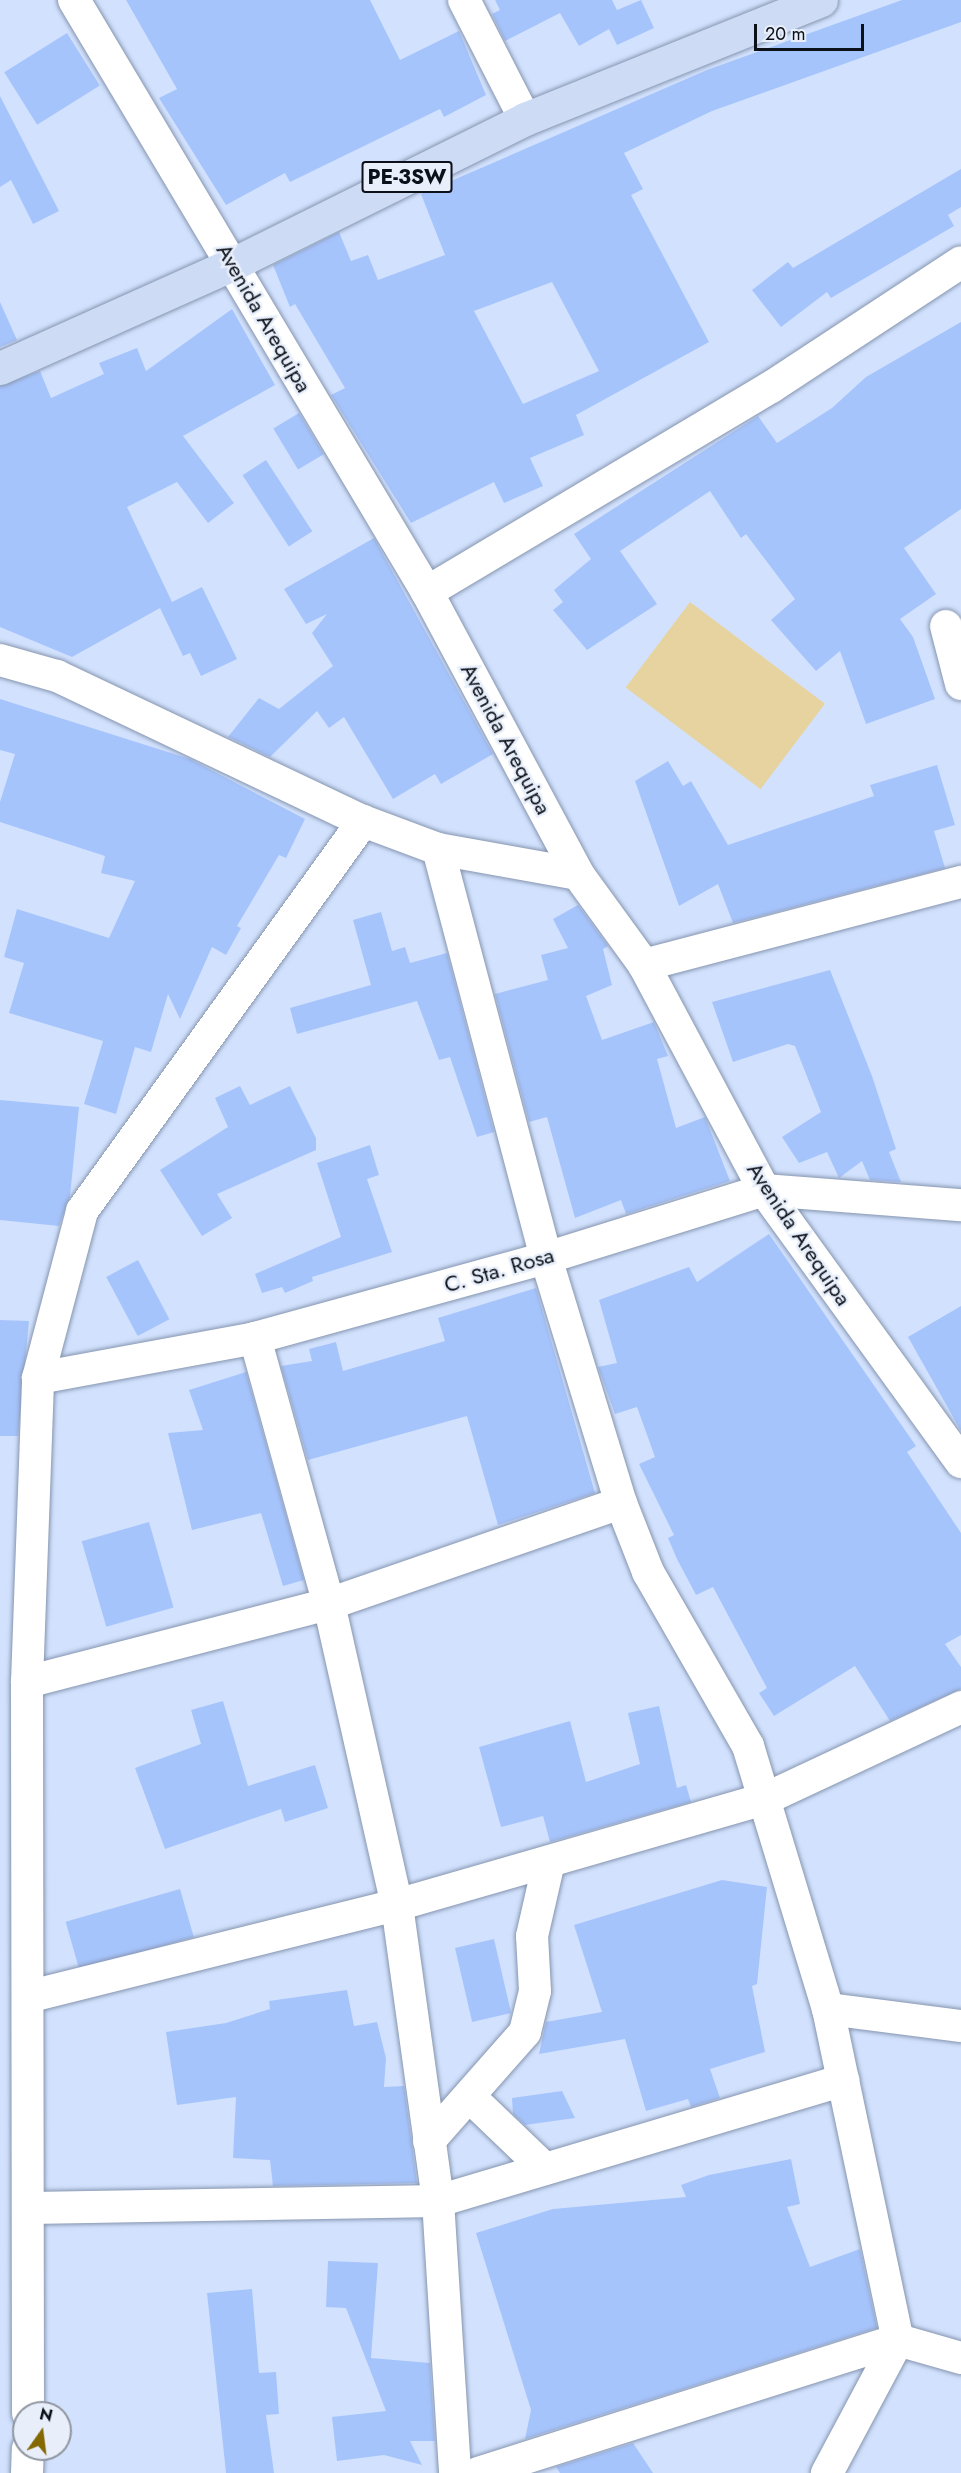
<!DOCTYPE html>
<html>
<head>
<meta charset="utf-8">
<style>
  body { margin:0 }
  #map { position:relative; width:961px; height:2473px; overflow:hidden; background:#d2e2fe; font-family:Jost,sans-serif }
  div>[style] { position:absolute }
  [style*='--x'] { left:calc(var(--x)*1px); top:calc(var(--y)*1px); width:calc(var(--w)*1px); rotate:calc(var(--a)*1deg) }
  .green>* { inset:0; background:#e6d3a0; transform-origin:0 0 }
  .building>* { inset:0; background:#a6c4fc; transform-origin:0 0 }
  .roads { filter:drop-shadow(0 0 2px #8695af) drop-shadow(0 0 2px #8695af) }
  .minor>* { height:32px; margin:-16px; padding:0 16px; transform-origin:16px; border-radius:16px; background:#fff }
  .primary>* { height:33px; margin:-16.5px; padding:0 16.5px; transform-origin:16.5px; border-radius:16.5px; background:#cddbf5 }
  span { translate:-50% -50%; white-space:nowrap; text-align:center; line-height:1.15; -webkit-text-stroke:5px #e8effa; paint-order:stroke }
  .shield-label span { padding:2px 4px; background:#e8effa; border:2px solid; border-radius:4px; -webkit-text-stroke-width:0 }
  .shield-label { font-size:21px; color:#0b1019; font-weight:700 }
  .street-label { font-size:22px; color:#0b1019 }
  .north { position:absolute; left:12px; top:2401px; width:60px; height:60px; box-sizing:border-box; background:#e8effa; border:2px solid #9096a0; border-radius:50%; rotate:14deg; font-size:16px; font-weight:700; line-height:24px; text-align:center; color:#0b1019 }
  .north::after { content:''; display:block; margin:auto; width:21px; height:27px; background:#846800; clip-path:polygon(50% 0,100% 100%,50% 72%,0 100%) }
  .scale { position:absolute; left:754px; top:24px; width:110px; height:27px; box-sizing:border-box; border:3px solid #0b1019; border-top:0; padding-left:8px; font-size:18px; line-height:21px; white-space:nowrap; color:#0b1019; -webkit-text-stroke:4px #e8effa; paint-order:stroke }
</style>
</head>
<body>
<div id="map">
  <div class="green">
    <i style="left:690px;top:602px;width:169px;height:107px;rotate:37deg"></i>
  </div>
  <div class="building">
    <i style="clip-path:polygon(126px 0,370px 0,400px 60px,459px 31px,486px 95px,444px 117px,440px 109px,290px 182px,285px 173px,226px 205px,159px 98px,177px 89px)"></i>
    <i style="clip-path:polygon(495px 0,612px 0,617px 10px,641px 0,654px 28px,617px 45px,609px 29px,579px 46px,560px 13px,505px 41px,492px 14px,500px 10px)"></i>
    <i style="clip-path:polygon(evenodd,902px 0,961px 0,961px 22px,712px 111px,624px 153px,643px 189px,631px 195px,709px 342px,576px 415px,584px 435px,530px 458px,543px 486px,504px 503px,494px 482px,411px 523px,331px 395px,345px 388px,295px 304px,290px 307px,273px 265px,339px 232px,351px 261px,368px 255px,378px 280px,445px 255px,421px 194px,707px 70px,902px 0,552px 282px,599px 371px,523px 404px,474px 311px,552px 282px)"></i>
    <i style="left:67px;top:33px;width:62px;height:74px;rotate:58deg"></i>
    <i style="clip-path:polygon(0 96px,59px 211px,33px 224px,11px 180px,0 187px)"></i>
    <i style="clip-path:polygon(961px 169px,961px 207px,948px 215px,954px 226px,831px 298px,827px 292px,781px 327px,752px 290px,788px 262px,793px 268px)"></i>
    <i style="clip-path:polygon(0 302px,17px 340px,0 347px)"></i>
    <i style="clip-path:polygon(232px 309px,275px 385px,183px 436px,234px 503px,208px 523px,177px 482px,127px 507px,172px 602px,202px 587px,237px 659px,201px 676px,190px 653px,183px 656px,160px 608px,72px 657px,0 627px,0 386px,40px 371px,51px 398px,104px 374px,99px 363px,137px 348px,146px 371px)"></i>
    <i style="clip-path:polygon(961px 322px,961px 509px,904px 548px,936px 594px,900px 619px,913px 637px,935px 699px,866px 724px,840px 651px,816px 671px,771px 620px,795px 599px,746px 534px,741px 538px,710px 491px,620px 551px,657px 604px,587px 650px,553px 610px,563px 602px,554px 590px,591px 559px,574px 534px,758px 416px,777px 443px,832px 408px,866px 377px)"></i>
    <i style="left:299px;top:413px;width:48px;height:30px;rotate:59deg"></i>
    <i style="left:266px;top:460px;width:85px;height:28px;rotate:57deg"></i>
    <i style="clip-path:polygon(374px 538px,493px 754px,441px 784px,435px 774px,393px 799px,344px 717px,329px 728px,317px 711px,270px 757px,228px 737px,259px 698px,279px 709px,333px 666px,312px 633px,327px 614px,306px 624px,284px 589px)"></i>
    <i style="clip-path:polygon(0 699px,190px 759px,305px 819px,286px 858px,279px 855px,237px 926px,241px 928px,226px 955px,212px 947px,180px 1019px,168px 994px,151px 1052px,135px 1047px,116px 1114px,84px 1104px,103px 1041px,9px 1013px,24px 963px,4px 957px,17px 909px,109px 938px,135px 881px,101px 873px,105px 856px,0 822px,0 802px,15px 754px,0 750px)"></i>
    <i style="clip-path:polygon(668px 761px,683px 786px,691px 781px,728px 845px,874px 796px,870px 785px,937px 765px,955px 825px,934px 831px,945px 868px,733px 923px,718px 884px,679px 906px,635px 781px)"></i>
    <i style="clip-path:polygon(578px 905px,608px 946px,603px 949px,612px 985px,586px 996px,602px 1040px,654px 1022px,668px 1056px,657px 1059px,676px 1128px,705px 1117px,730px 1181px,626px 1214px,621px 1200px,575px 1218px,547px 1117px,529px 1122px,495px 994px,548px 980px,541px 955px,568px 948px,553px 919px)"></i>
    <i style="clip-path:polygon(381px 912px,392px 951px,405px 947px,410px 963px,447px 953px,494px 1132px,477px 1137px,450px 1057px,439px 1060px,417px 1001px,297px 1034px,290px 1008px,371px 985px,353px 920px)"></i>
    <i style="clip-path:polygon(830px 970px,872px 1076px,896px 1149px,889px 1152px,901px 1182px,870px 1180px,862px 1161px,839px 1178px,827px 1152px,799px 1163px,782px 1137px,821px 1112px,795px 1046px,788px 1044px,733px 1062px,712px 1002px)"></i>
    <i style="clip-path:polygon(240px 1086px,250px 1105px,290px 1086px,316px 1138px,316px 1150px,217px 1194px,232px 1218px,202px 1236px,160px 1170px,228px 1127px,215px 1098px)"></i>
    <i style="clip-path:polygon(0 1100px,79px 1107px,70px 1196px,59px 1226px,0 1220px)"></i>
    <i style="clip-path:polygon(370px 1145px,379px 1175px,367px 1179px,392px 1252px,312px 1277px,313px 1281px,285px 1293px,282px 1287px,262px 1293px,255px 1274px,341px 1237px,317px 1163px)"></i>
    <i style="clip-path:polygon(769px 1234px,916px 1446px,907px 1452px,961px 1533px,961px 1635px,945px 1644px,961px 1667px,961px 1689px,890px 1721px,855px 1666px,774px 1716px,759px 1693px,767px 1688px,713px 1587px,696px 1595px,677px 1559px,668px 1538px,674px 1535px,639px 1464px,655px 1457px,637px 1407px,615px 1414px,598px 1367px,617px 1363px,599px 1300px,689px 1267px,697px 1282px)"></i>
    <i style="left:138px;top:1260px;width:67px;height:36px;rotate:62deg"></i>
    <i style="clip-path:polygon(536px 1288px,595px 1493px,498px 1525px,467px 1416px,308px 1460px,281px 1366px,312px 1361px,309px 1349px,336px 1342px,343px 1371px,445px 1341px,438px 1318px)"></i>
    <i style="clip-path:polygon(961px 1306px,961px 1431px,908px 1337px)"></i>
    <i style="clip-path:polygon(0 1320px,29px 1321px,18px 1436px,0 1436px)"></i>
    <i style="clip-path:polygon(246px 1372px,304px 1580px,283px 1586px,261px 1513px,192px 1530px,168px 1433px,203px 1430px,189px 1390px)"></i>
    <i style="left:149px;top:1522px;width:89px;height:70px;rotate:74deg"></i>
    <i style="clip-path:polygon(223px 1701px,248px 1786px,315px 1765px,328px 1808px,285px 1822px,281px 1809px,165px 1849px,135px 1768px,201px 1744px,191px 1710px)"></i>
    <i style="clip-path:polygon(659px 1706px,677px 1788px,686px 1785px,691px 1802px,550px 1842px,543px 1816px,501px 1827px,479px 1747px,570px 1721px,586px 1782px,640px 1764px,628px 1713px)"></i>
    <i style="clip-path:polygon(722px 1880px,767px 1887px,757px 1984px,752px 1986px,765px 2052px,710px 2069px,720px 2098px,691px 2107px,688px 2099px,646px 2111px,625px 2039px,539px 2054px,546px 2022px,602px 2012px,574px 1925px)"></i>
    <i style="left:180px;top:1889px;width:50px;height:119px;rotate:74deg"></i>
    <i style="left:494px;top:1939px;width:76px;height:40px;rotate:77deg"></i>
    <i style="clip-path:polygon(347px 1990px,354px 2026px,377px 2022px,386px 2058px,384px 2087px,404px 2086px,417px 2183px,273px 2186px,270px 2160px,233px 2158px,236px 2097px,177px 2105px,166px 2032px,226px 2023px,270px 2009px,269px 2001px)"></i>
    <i style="clip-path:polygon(562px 2091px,575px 2118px,525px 2125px,513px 2114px,512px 2098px)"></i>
    <i style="clip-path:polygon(791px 2159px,800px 2204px,787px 2207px,810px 2267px,860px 2249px,877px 2328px,525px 2439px,531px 2410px,476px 2233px,553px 2209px,686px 2197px,681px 2185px,709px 2175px)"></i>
    <i style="clip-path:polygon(328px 2261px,378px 2263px,371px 2358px,430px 2363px,435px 2441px,410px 2441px,422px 2465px,384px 2455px,337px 2461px,332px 2417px,386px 2411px,346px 2308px,326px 2307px)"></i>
    <i style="clip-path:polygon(252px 2289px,259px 2373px,276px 2372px,279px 2414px,266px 2415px,274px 2473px,226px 2473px,207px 2293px)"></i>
    <i style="clip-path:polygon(633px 2443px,653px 2473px,560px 2473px,556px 2467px)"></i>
  </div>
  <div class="roads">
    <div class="minor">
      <i style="--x:74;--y:0;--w:689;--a:59.19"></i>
      <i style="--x:427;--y:592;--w:320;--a:61.8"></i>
      <i style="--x:578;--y:874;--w:112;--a:54"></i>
      <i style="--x:644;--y:965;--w:255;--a:61.9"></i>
      <i style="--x:764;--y:1190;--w:336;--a:54.1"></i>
      <i style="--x:464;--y:0;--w:134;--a:62.9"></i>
      <i style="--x:427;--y:592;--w:400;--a:-30.8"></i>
      <i style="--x:771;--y:387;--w:227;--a:-33.3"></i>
      <i style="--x:946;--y:626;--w:60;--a:75.5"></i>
      <i style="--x:0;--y:660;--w:59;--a:15.7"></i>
      <i style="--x:57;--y:676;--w:339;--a:25.4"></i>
      <i style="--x:363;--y:821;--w:80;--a:20.5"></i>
      <i style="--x:438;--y:849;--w:142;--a:10.1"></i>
      <i style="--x:438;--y:849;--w:423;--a:75.2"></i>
      <i style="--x:546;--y:1258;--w:256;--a:73"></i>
      <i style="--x:621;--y:1503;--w:74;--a:68.6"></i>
      <i style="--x:648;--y:1572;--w:201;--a:60.1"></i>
      <i style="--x:748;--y:1746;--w:275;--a:73.1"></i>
      <i style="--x:828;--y:2009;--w:338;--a:78.1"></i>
      <i style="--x:898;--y:2340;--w:151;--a:118.1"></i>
      <i style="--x:644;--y:965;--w:328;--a:-14.7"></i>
      <i style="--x:255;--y:1338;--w:276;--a:74.5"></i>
      <i style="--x:329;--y:1604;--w:309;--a:77.3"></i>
      <i style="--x:397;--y:1905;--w:299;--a:82.1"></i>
      <i style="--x:438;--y:2201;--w:273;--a:86.4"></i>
      <i style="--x:38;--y:1378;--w:221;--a:-10.4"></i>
      <i style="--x:255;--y:1338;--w:302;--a:-15.4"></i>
      <i style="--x:546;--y:1258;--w:228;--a:-17.3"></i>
      <i style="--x:764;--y:1190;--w:198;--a:4.4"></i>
      <i style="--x:27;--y:1682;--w:312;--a:-14.5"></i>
      <i style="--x:329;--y:1604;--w:309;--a:-19.1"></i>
      <i style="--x:31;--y:1996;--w:377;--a:-14"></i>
      <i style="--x:397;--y:1905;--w:383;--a:-16.1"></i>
      <i style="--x:765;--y:1799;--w:217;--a:-25.1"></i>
      <i style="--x:828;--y:2009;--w:134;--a:7.3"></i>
      <i style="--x:470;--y:2097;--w:104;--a:43.8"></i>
      <i style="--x:429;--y:2141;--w:145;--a:-48.6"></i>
      <i style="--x:525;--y:2032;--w:42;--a:-76.3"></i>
      <i style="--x:535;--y:1991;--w:55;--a:-93.1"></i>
      <i style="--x:532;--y:1936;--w:76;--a:-77.1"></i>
      <i style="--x:32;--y:2208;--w:406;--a:-1"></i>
      <i style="--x:438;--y:2201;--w:423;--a:-16.6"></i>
      <i style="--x:28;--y:2413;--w:731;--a:-90.08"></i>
      <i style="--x:27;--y:1682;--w:304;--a:-87.9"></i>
      <i style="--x:38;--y:1378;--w:173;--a:-75.2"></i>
      <i style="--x:82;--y:1211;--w:481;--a:-54.2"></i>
      <i style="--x:27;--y:2473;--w:24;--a:-88"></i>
      <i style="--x:478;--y:2473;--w:441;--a:-17.6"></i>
      <i style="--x:898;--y:2340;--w:66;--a:15.9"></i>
    </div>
    <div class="primary">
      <i style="--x:0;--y:368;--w:255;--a:-24.1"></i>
      <i style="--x:233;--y:264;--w:326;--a:-26.4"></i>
      <i style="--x:525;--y:119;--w:319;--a:-21.9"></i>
    </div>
  </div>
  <div class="shield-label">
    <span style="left:407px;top:177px">PE-3SW</span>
  </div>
  <div class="street-label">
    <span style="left:264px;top:318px;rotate:60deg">Avenida Arequipa</span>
    <span style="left:506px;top:739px;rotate:62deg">Avenida Arequipa</span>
    <span style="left:799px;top:1234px;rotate:56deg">Avenida Arequipa</span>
    <span style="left:499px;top:1270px;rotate:-16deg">C. Sta. Rosa</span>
  </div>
  <div class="north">N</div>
  <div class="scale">20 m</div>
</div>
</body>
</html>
